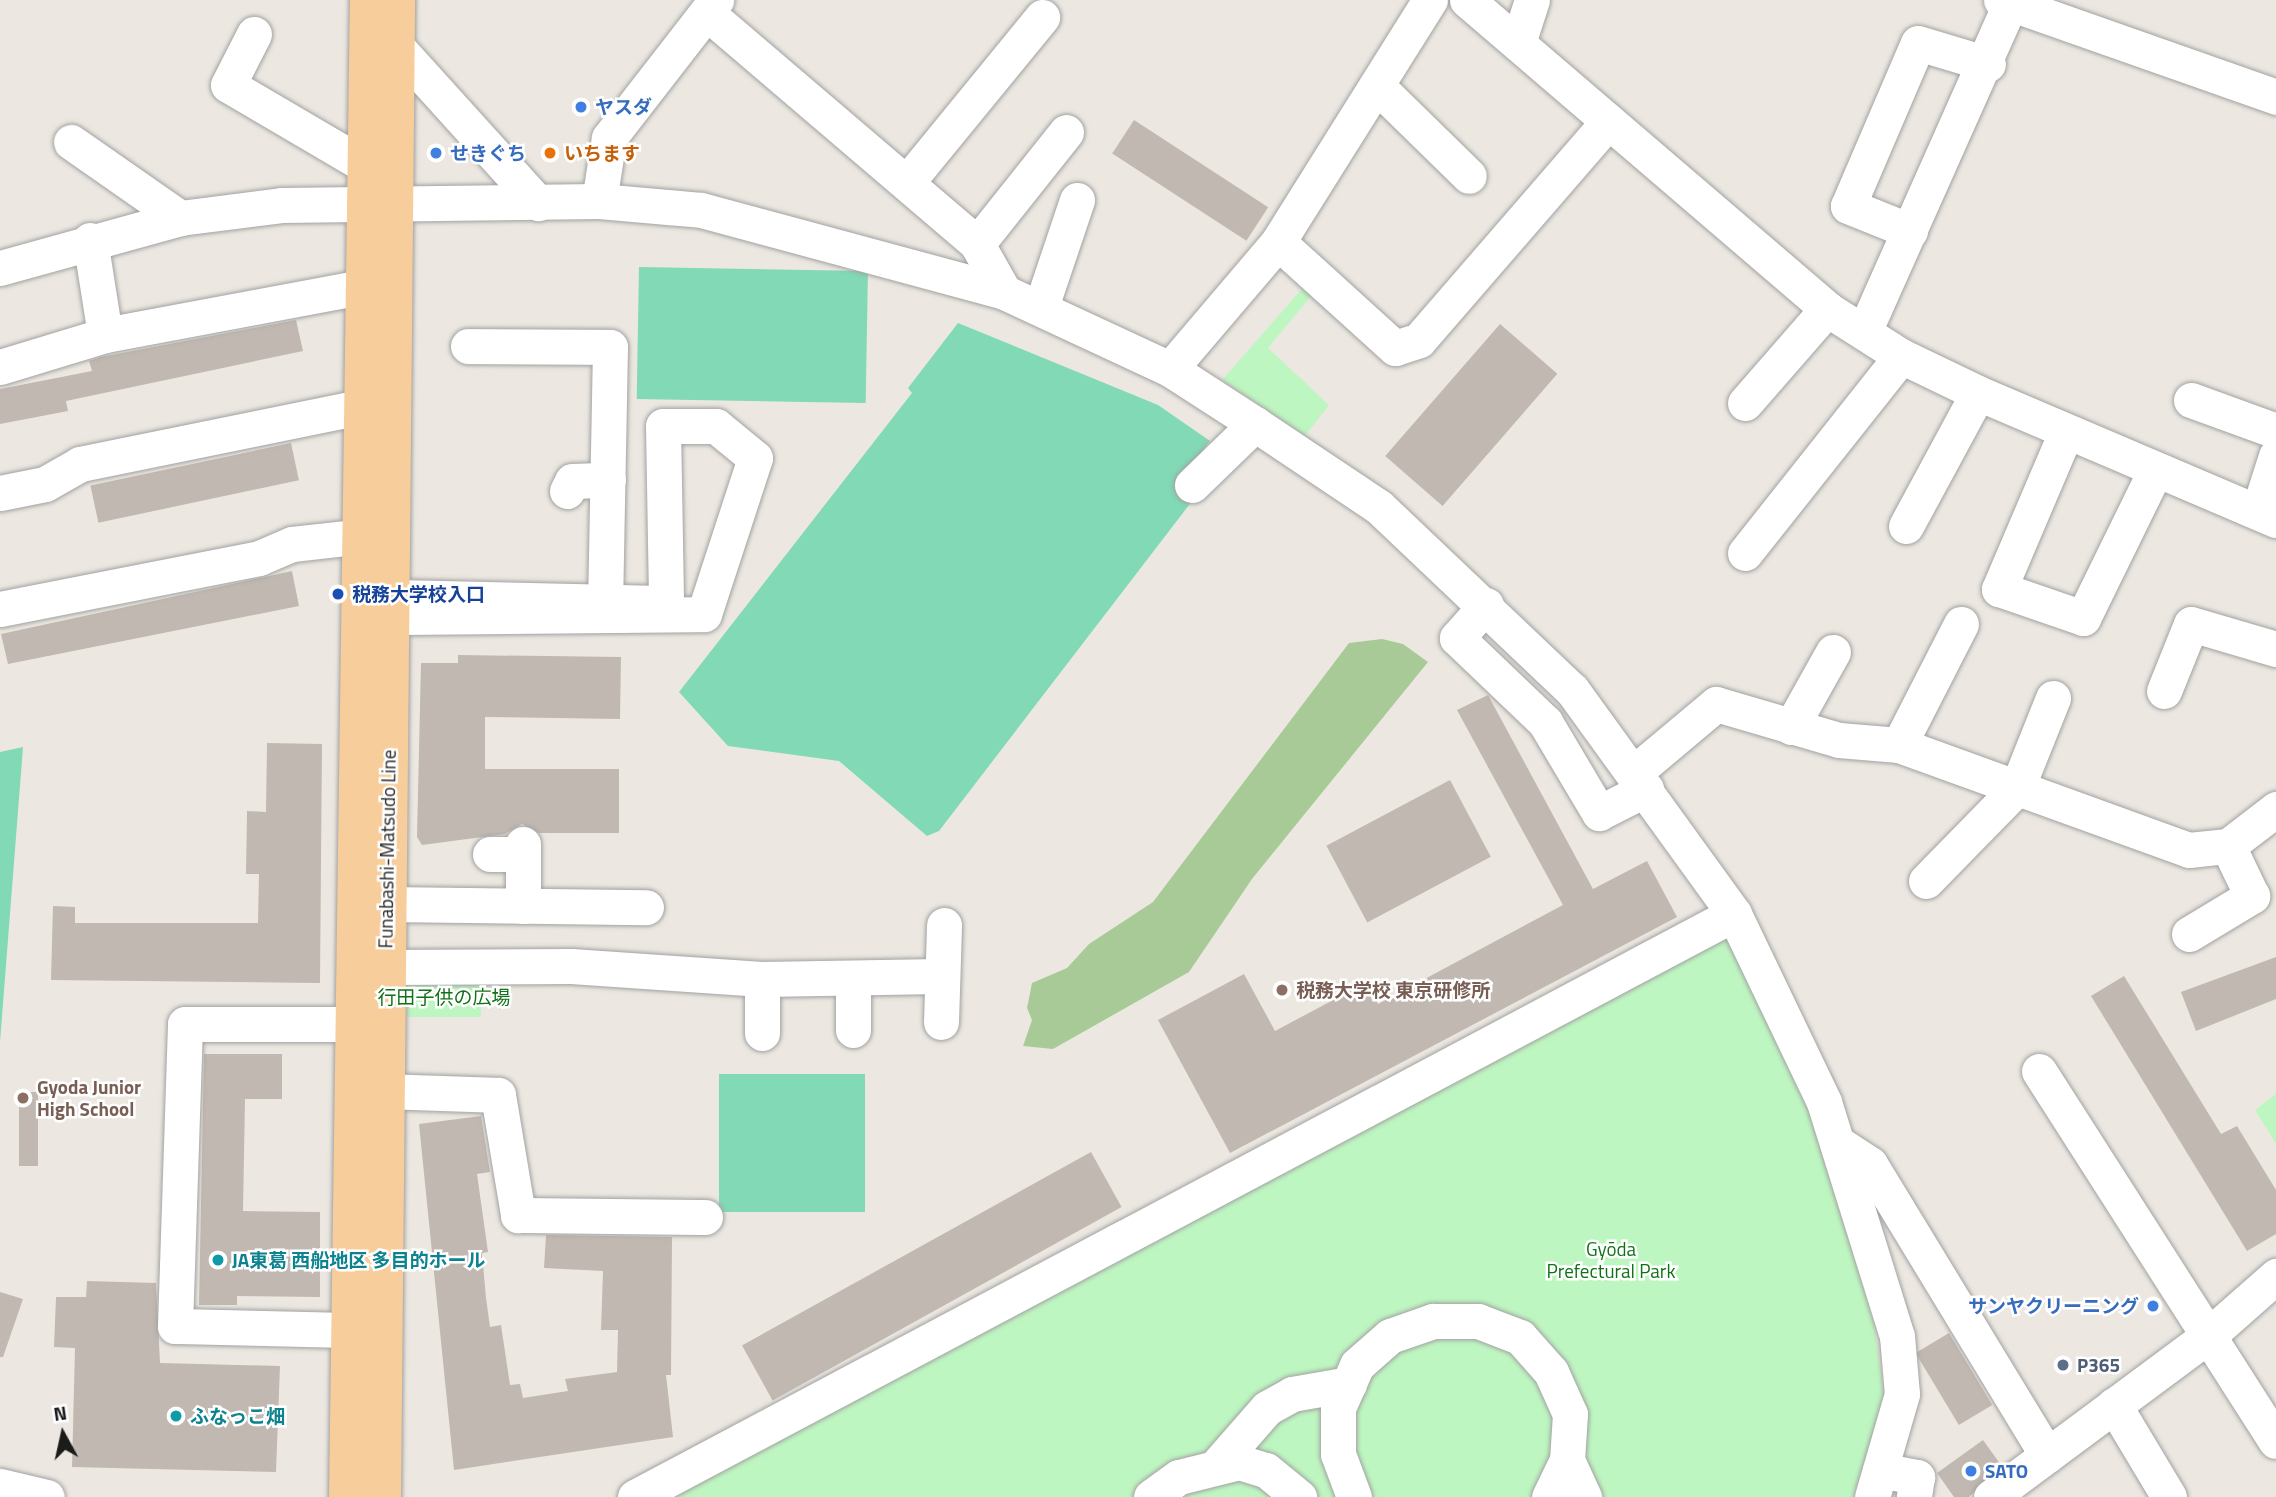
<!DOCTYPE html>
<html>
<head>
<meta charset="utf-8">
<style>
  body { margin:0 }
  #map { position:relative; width:2276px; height:1497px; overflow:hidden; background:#ece8e1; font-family:"Titillium Web","Noto Sans JP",sans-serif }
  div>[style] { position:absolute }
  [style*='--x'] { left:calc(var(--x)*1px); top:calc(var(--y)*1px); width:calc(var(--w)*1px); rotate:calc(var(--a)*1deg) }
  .forest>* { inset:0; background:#a7ca97 }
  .park>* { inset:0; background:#bef6c1; transform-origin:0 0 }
  .pitch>* { inset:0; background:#81d9b5; transform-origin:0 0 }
  .building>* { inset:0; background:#c0b8b1; transform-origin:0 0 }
  .roads { filter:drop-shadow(0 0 2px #a2a2a2) drop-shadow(0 0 2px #a2a2a2) }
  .minor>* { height:35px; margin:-17.5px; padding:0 17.5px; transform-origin:17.5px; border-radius:17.5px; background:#fff }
  .major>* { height:38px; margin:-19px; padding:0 19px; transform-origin:19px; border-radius:19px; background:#f7cd9b }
  .dots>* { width:19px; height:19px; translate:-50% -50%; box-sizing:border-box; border:4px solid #fff; border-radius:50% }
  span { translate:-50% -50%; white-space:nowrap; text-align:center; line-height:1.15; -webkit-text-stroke:5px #fff; paint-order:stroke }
  .shop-label { font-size:19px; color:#366cbe; font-weight:700 }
  .left { translate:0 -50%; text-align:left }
  .right { translate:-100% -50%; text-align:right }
  .food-label { font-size:19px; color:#c56008; font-weight:700 }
  .transit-label { font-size:19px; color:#164399; font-weight:700 }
  .street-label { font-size:19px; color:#1b1b1b }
  .education-label { font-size:19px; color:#785e54; font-weight:700 }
  .park-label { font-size:19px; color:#107216 }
  .culture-label { font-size:19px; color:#0d838f; font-weight:700 }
  .service-label { font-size:19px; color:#4e5e75; font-weight:700 }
  .north { position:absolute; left:28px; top:1399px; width:70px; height:70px; -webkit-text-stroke:5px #fff; paint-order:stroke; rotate:352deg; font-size:19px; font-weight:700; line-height:28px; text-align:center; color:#1b1b1b }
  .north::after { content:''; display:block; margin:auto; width:24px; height:32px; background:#1b1b1b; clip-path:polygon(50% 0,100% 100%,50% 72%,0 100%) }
</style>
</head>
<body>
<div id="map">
  <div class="forest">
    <i style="clip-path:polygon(1382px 639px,1403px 644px,1428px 662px,1252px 879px,1189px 972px,1053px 1049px,1023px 1046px,1032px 1020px,1027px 1008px,1032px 983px,1067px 968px,1089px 944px,1153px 902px,1349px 643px)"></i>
  </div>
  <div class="park">
    <i style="clip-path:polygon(1308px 282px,1317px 289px,1268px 348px,1329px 405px,1305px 436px,1222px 380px)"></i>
    <i style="clip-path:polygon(1726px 930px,1818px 1131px,1874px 1324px,1885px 1401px,1853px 1497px,659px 1497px)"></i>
    <i style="left:407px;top:977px;width:74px;height:40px"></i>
    <i style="clip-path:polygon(2276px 1094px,2276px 1144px,2255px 1110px)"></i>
  </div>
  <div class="pitch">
    <i style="left:639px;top:267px;width:229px;height:132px;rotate:1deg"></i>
    <i style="clip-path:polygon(958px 323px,1158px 405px,1210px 441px,1184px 475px,1199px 492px,939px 831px,927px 836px,839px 761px,728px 746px,679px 692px,912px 393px,908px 388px)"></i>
    <i style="clip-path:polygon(23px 747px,0 1042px,0 752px)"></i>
    <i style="left:865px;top:1074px;width:138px;height:146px;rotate:90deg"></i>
  </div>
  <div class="building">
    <i style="left:1134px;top:120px;width:160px;height:40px;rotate:33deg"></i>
    <i style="clip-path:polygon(296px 320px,303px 351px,66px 401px,68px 411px,0 424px,0 389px,92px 371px,89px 361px,101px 357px)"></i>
    <i style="left:1500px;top:324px;width:76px;height:175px;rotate:41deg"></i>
    <i style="left:291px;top:443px;width:38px;height:205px;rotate:78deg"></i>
    <i style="clip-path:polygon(292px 571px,299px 606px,8px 664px,1px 634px)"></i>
    <i style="clip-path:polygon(458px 655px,621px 657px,620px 719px,485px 717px,485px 769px,619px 769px,619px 833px,539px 833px,522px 824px,505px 834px,422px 845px,417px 837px,421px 663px,458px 663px)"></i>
    <i style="clip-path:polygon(1488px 695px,1593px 889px,1647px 861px,1677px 917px,1230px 1153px,1158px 1020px,1244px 974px,1275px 1031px,1367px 982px,1378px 1004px,1563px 905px,1457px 710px)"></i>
    <i style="clip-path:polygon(267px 743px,322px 744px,320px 983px,51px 980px,53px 906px,75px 907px,75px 923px,258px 923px,259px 874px,246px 874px,247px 811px,266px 812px)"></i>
    <i style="left:1450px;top:780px;width:87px;height:140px;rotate:62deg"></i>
    <i style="clip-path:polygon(2276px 957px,2276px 999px,2196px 1031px,2181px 992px)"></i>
    <i style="clip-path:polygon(2124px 976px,2221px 1134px,2237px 1126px,2276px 1190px,2276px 1234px,2247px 1251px,2091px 996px)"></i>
    <i style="clip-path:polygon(204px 1054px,282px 1054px,282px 1099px,245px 1099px,243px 1211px,320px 1212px,320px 1297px,237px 1296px,237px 1305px,199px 1305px)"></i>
    <i style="left:19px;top:1092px;width:19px;height:74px"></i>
    <i style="clip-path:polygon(481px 1116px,490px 1172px,477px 1174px,488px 1252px,482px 1253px,486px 1298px,490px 1327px,501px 1325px,510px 1385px,520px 1384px,523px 1398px,568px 1391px,565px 1379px,617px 1372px,618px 1330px,601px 1330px,603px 1271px,544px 1268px,546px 1235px,672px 1237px,671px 1375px,666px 1375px,673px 1437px,454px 1470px,419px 1124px)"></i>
    <i style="left:1091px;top:1152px;width:63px;height:399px;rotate:61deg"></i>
    <i style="clip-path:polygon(87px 1281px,156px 1283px,160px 1363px,280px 1366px,276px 1472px,72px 1467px,75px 1348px,54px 1347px,56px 1297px,86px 1297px)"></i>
    <i style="clip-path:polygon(0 1292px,23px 1299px,3px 1357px,0 1357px)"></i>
    <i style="left:1949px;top:1333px;width:84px;height:39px;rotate:59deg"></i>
    <i style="clip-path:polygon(1983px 1440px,2001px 1465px,1969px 1497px,1954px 1497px,1937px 1473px)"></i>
  </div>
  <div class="roads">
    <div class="minor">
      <i style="--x:1467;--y:0;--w:474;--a:40.6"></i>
      <i style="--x:1827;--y:309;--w:88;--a:32.4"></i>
      <i style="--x:1901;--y:356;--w:85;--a:25.7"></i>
      <i style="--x:1978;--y:393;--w:324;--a:23.1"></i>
      <i style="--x:2001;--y:0;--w:292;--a:19.4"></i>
      <i style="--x:707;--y:13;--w:355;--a:40.5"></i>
      <i style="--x:977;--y:244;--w:55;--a:60.6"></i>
      <i style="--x:254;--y:34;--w:57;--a:117"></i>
      <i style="--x:228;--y:85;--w:162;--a:30.4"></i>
      <i style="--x:1518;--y:43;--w:45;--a:-72"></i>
      <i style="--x:396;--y:46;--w:212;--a:47.9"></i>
      <i style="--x:1378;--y:87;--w:127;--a:44.4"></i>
      <i style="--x:71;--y:142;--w:133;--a:34.9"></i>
      <i style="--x:908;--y:181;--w:212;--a:-50.7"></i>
      <i style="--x:599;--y:201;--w:64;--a:-81"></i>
      <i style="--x:609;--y:138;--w:175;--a:-52.2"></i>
      <i style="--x:1910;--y:231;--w:67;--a:-158"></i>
      <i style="--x:1848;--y:206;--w:177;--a:-66.8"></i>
      <i style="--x:1918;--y:43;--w:73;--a:16.7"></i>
      <i style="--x:90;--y:240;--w:96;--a:81"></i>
      <i style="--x:1278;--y:242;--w:158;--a:42.2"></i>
      <i style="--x:1395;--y:348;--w:25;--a:-18"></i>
      <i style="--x:1419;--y:340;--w:289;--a:-49.1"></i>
      <i style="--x:977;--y:244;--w:143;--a:-51.5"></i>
      <i style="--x:0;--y:268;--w:187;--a:-15.5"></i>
      <i style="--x:180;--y:218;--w:102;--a:-7.3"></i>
      <i style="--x:281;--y:205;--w:318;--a:-0.7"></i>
      <i style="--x:599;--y:201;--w:102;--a:5"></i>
      <i style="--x:701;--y:210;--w:314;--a:15.1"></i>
      <i style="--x:1004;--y:292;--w:183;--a:24.9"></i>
      <i style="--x:1170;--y:369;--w:101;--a:32.9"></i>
      <i style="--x:1255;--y:424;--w:149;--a:33.8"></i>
      <i style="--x:1379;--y:507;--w:266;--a:43.5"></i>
      <i style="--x:1572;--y:690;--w:276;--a:54.1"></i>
      <i style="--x:1734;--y:914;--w:208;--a:64.4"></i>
      <i style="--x:1824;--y:1102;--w:245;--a:72.7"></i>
      <i style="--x:1897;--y:1336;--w:58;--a:85.1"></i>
      <i style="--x:1902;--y:1394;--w:107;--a:106.2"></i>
      <i style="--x:1041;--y:307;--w:113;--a:-71.4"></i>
      <i style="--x:1864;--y:332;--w:363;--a:-66"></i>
      <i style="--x:468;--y:346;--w:142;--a:0.4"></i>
      <i style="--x:610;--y:347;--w:255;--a:91.1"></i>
      <i style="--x:0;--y:367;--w:110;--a:-16.9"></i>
      <i style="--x:105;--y:335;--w:267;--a:-10.6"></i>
      <i style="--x:1170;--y:369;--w:167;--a:-49.6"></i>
      <i style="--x:1278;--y:242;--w:286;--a:-57.9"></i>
      <i style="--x:2191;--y:400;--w:90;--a:20"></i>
      <i style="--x:1745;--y:403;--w:125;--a:-48.9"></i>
      <i style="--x:2066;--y:432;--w:171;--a:113.1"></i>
      <i style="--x:1999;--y:589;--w:89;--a:19"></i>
      <i style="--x:2083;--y:618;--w:164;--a:-63.9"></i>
      <i style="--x:1192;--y:485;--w:88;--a:-44.1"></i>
      <i style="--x:567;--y:491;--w:11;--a:-63"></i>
      <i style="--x:572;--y:481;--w:36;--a:-2"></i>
      <i style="--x:0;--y:493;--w:46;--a:-11.3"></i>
      <i style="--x:45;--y:484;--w:40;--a:-29.7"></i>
      <i style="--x:80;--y:464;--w:291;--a:-11.5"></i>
      <i style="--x:2258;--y:512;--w:59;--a:-72.2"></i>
      <i style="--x:1906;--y:526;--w:151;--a:-61.6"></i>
      <i style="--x:1745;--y:553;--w:251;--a:-51.6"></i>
      <i style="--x:1486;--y:605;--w:44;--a:131.3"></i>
      <i style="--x:1457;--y:638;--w:122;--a:43.7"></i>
      <i style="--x:1545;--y:722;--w:106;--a:59.3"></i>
      <i style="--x:1599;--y:813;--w:53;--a:-27.1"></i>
      <i style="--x:0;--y:609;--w:264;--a:-11.1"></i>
      <i style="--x:259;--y:558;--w:36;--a:-23"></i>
      <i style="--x:292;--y:544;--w:71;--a:-6.4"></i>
      <i style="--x:391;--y:617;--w:313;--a:-0.5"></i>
      <i style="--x:704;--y:614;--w:164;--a:-71.9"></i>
      <i style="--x:755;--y:458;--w:50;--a:-140.6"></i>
      <i style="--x:716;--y:426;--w:53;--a:180"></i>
      <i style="--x:663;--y:426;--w:177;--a:89"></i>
      <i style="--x:666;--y:603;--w:274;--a:-178.7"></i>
      <i style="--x:2164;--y:691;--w:72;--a:-68.1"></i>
      <i style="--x:2191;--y:624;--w:89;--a:16.4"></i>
      <i style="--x:1791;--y:727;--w:86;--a:-60.8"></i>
      <i style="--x:1899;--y:745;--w:136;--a:-62.9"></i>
      <i style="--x:1635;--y:772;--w:106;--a:-40"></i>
      <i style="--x:1716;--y:704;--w:128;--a:16.3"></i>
      <i style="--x:1839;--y:740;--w:60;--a:4.8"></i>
      <i style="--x:1899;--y:745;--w:308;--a:19.9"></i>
      <i style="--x:2189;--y:850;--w:39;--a:-6"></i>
      <i style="--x:2228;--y:846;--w:61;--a:-37.6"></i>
      <i style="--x:490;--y:854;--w:33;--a:0"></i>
      <i style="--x:1926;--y:881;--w:130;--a:-45.6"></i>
      <i style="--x:2017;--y:788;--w:97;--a:-68.2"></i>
      <i style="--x:386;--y:904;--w:260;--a:0.7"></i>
      <i style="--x:523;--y:906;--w:62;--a:-90"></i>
      <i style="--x:2189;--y:934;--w:74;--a:-31.1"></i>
      <i style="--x:2252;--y:896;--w:55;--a:-115.6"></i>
      <i style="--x:386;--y:967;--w:185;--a:-0.3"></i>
      <i style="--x:571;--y:966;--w:191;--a:3.9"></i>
      <i style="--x:762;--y:979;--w:178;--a:-1"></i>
      <i style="--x:853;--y:978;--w:52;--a:90"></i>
      <i style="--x:762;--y:979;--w:54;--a:90"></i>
      <i style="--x:941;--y:1022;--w:97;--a:-88.2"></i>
      <i style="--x:2039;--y:1071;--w:439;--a:57.4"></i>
      <i style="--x:385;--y:1091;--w:113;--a:2"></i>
      <i style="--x:498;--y:1095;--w:122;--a:80.5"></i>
      <i style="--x:518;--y:1215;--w:187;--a:0.6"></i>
      <i style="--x:1839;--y:1144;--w:37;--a:33"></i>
      <i style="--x:1870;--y:1164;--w:341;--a:58.7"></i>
      <i style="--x:351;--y:1330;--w:176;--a:-178.7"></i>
      <i style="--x:175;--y:1326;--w:302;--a:-88.1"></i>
      <i style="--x:185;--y:1024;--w:170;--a:0"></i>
      <i style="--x:2114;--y:1405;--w:107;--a:59.1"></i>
      <i style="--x:1567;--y:1460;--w:41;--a:65.3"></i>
      <i style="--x:1218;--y:1464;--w:74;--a:-48.8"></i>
      <i style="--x:1267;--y:1408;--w:29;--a:-29"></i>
      <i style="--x:1292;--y:1394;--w:58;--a:-10"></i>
      <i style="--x:1880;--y:1470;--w:38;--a:11"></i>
      <i style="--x:1917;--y:1477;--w:20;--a:99"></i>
      <i style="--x:0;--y:1486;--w:48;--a:13.2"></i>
      <i style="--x:635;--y:1497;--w:1244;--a:-27.95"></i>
      <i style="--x:1151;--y:1497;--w:34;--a:-36"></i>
      <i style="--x:1179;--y:1477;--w:62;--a:-14"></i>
      <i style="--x:1239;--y:1462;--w:28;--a:17"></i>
      <i style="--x:1266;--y:1470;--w:43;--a:39.3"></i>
      <i style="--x:1354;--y:1497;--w:46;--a:-110.4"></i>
      <i style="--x:1338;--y:1454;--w:46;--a:-90"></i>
      <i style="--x:1338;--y:1408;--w:47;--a:-66.2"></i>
      <i style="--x:1357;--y:1365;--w:44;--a:-41.3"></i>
      <i style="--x:1390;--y:1336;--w:46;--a:-19.2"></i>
      <i style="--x:1433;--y:1321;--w:45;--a:0"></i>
      <i style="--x:1478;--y:1321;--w:45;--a:20.9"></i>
      <i style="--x:1520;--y:1337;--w:47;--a:48.5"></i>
      <i style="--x:1551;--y:1372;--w:46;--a:65.7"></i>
      <i style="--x:1570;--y:1414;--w:46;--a:93.7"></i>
      <i style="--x:1567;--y:1460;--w:41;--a:115.9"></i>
      <i style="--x:1991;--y:1497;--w:270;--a:-36.6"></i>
      <i style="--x:2208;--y:1336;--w:91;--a:-41.4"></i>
    </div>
    <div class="major">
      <i style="--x:348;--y:1497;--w:1497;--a:-89.2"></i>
      <i style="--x:382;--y:1497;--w:1497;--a:-89.46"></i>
    </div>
  </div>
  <div class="dots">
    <i style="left:581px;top:107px;background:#3f7fe0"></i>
    <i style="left:436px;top:153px;background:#3f7fe0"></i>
    <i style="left:550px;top:153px;background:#e8710a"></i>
    <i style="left:338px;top:594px;background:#1a4fb4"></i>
    <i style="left:1282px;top:990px;background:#8d6e63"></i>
    <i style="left:23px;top:1098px;background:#8d6e63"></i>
    <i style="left:218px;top:1260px;background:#0f9aa8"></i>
    <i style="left:2153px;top:1306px;background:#3f7fe0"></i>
    <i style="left:2063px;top:1365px;background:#5c6f8a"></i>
    <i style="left:176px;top:1416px;background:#0f9aa8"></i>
    <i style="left:1971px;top:1471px;background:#3f7fe0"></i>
  </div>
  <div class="shop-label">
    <span class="left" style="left:595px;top:107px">ヤスダ</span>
    <span class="left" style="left:450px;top:153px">せきぐち</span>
    <span class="right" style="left:2139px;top:1306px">サンヤクリーニング</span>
    <span class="left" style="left:1985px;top:1471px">SATO</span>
  </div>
  <div class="food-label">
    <span class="left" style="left:564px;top:153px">いちます</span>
  </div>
  <div class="transit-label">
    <span class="left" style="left:352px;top:594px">税務大学校入口</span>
  </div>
  <div class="street-label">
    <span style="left:387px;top:849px;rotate:-89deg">Funabashi-Matsudo Line</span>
  </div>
  <div class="education-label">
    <span class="left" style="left:1296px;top:990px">税務大学校 東京研修所</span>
    <span class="left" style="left:37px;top:1098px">Gyoda Junior<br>High School</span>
  </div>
  <div class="park-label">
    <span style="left:444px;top:997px">行田子供の広場</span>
    <span style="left:1611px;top:1260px">Gyōda<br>Prefectural Park</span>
  </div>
  <div class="culture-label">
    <span class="left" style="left:232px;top:1260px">JA東葛 西船地区 多目的ホール</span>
    <span class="left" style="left:190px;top:1416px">ふなっこ畑</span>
  </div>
  <div class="service-label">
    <span class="left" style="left:2077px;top:1365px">P365</span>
  </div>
  <div class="north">N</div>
</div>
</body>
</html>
